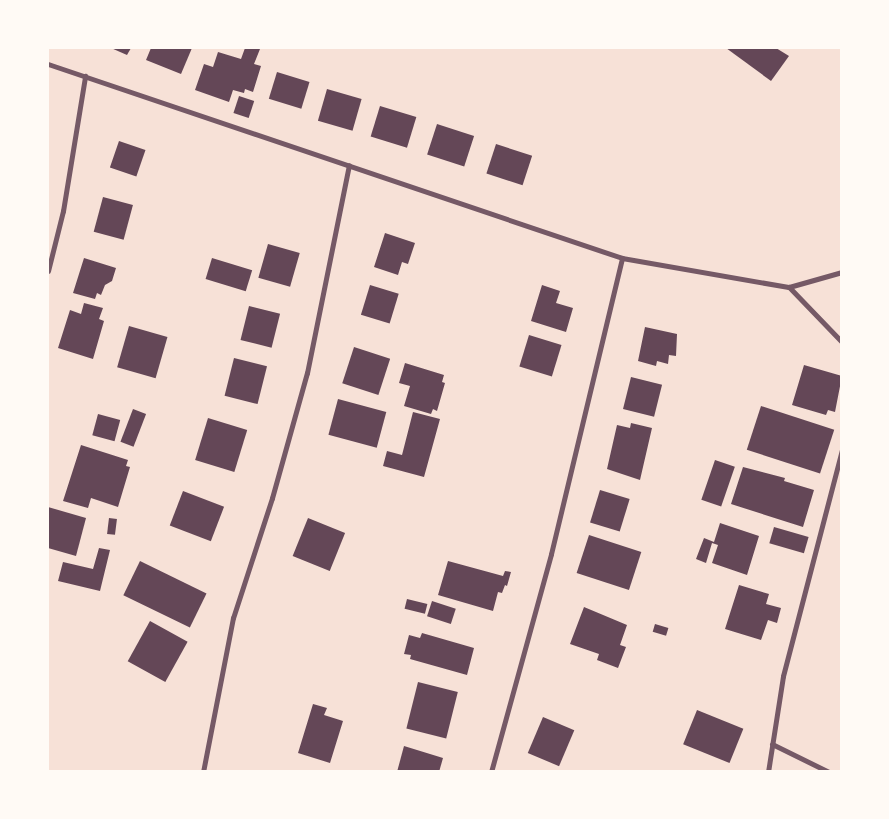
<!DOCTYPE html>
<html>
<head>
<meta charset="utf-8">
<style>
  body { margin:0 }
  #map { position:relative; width:889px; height:819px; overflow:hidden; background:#f7e1d7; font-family:Raleway,sans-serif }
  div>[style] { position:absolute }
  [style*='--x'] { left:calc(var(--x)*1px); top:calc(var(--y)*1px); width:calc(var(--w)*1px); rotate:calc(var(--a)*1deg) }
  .building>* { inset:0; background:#644757; transform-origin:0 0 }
  .minor>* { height:5px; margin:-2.5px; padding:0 2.5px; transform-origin:2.5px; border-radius:2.5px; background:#755966 }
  span { translate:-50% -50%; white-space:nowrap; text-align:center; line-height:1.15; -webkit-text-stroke:4.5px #fffaf5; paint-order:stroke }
  .frame { position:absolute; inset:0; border:49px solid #fffaf5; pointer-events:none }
</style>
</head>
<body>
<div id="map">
  <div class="building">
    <i style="clip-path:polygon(111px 48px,131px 48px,127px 55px)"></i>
    <i style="clip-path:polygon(151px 48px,192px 48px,181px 74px,146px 60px)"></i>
    <i style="clip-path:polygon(245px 48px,260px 49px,254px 64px,261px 66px,253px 92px,245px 89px,244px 93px,233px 90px,229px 102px,195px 90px,204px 64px,213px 67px,218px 52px,241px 59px)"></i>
    <i style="clip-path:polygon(726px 48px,776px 48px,789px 56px,771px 81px)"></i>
    <i style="left:277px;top:72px;width:34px;height:28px;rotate:17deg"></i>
    <i style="left:327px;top:89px;width:36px;height:33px;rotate:16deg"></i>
    <i style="left:239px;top:96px;width:16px;height:18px;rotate:18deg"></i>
    <i style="left:380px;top:106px;width:38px;height:32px;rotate:17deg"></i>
    <i style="left:437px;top:124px;width:39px;height:32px;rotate:18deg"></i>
    <i style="left:119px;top:141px;width:28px;height:28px;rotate:19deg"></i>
    <i style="left:496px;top:144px;width:38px;height:31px;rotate:18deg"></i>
    <i style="left:103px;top:197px;width:31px;height:36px;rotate:15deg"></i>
    <i style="clip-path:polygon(385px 233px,415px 243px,408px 264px,402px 262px,398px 275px,374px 267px)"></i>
    <i style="left:268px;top:244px;width:33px;height:35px;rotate:16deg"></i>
    <i style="clip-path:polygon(84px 258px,116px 268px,112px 281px,105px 285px,101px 295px,97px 293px,95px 299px,73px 293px)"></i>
    <i style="left:212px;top:258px;width:42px;height:22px;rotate:17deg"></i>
    <i style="left:370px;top:285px;width:30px;height:31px;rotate:17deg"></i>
    <i style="clip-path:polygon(542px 285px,560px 291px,556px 303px,573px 308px,566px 332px,531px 321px)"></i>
    <i style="clip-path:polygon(84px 303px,103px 308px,99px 319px,104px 321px,93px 359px,58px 348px,70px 310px,81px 314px)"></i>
    <i style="left:249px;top:306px;width:32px;height:35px;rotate:14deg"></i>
    <i style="left:129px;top:326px;width:40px;height:43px;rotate:16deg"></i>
    <i style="clip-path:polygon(645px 327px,677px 334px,676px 356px,669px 355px,668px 364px,657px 361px,656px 366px,638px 361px)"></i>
    <i style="left:529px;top:335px;width:34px;height:33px;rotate:17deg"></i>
    <i style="left:354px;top:347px;width:38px;height:38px;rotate:18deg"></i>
    <i style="left:234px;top:358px;width:34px;height:39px;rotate:14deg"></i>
    <i style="clip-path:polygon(405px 363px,444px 375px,442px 382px,445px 383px,437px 411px,433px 409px,431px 414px,404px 406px,410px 386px,399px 383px)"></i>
    <i style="clip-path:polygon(804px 365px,842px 376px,835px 412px,828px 410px,826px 415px,792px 405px)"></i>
    <i style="left:631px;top:377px;width:32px;height:33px;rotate:14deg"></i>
    <i style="left:338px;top:399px;width:50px;height:37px;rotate:15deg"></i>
    <i style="left:761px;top:406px;width:77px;height:46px;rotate:18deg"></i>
    <i style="left:133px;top:409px;width:14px;height:35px;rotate:21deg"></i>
    <i style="clip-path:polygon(413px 412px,440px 419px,424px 477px,383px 466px,387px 451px,402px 455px)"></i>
    <i style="left:98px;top:414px;width:23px;height:22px;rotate:15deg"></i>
    <i style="left:208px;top:418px;width:41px;height:44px;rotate:17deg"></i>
    <i style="clip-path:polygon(631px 423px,652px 428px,640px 480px,607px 469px,617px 425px,630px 428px)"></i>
    <i style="clip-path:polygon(81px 445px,128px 460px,126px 466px,130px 467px,118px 507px,91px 498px,88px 508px,63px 501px)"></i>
    <i style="left:715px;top:460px;width:21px;height:42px;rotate:19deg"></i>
    <i style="clip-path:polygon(743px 467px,785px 478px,784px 481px,814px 490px,803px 527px,731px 504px)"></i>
    <i style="left:600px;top:490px;width:31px;height:34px;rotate:17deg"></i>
    <i style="left:183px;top:491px;width:44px;height:37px;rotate:21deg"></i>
    <i style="clip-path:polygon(48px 507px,86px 518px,76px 556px,48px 548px)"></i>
    <i style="left:109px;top:518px;width:8px;height:16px;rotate:7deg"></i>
    <i style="left:308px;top:518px;width:40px;height:41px;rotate:22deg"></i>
    <i style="clip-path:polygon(720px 523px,759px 536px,747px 575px,712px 563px,718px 545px,712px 543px,706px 563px,696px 559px,704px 538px,714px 542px)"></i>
    <i style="left:774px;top:527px;width:36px;height:17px;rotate:16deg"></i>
    <i style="left:589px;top:535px;width:55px;height:40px;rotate:18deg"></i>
    <i style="clip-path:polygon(99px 548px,110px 550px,100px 591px,58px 581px,63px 562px,93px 569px)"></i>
    <i style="left:140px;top:561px;width:74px;height:38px;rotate:26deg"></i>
    <i style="clip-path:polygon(448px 561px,503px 576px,505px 571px,511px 572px,507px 586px,505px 585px,502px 593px,498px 592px,493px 611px,438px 595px)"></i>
    <i style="clip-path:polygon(739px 585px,769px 594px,766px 604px,781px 608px,777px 623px,768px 620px,761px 640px,725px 629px)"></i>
    <i style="left:407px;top:599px;width:21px;height:10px;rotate:14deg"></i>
    <i style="left:432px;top:601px;width:25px;height:16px;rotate:18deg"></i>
    <i style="clip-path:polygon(584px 607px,627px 625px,620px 645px,626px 647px,618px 668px,597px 660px,599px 654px,570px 644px)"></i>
    <i style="left:150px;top:621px;width:43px;height:46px;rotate:29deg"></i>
    <i style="left:655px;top:624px;width:14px;height:8px;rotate:17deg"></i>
    <i style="clip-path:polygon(422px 633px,474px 648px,467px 675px,410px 659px,411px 655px,404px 654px,409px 635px,420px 638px)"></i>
    <i style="left:418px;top:682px;width:41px;height:48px;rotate:14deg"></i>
    <i style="clip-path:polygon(313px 704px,327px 708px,324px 715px,343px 721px,330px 763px,298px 753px)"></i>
    <i style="left:697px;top:710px;width:50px;height:37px;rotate:22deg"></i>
    <i style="left:543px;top:717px;width:34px;height:39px;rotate:23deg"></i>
    <i style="clip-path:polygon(404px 746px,443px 758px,439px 772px,397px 772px)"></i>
  </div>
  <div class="minor">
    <i style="--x:48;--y:64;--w:606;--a:18.67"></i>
    <i style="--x:622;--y:258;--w:169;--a:9.9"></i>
    <i style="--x:789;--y:287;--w:55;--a:-15.8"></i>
    <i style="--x:48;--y:271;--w:62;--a:-76"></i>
    <i style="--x:63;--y:211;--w:137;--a:-80.7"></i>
    <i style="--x:789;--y:287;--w:76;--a:46.1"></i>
    <i style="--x:772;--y:744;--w:64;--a:26.2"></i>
    <i style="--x:203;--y:772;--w:157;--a:-79"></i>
    <i style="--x:233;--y:618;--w:126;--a:-72"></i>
    <i style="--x:272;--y:498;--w:130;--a:-74.4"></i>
    <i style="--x:307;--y:373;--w:212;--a:-78.6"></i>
    <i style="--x:491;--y:772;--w:226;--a:-74.6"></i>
    <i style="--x:551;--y:554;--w:304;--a:-76.5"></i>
    <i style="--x:768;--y:772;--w:97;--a:-81.1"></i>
    <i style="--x:783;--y:676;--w:234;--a:-75.4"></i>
  </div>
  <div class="frame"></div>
</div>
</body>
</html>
